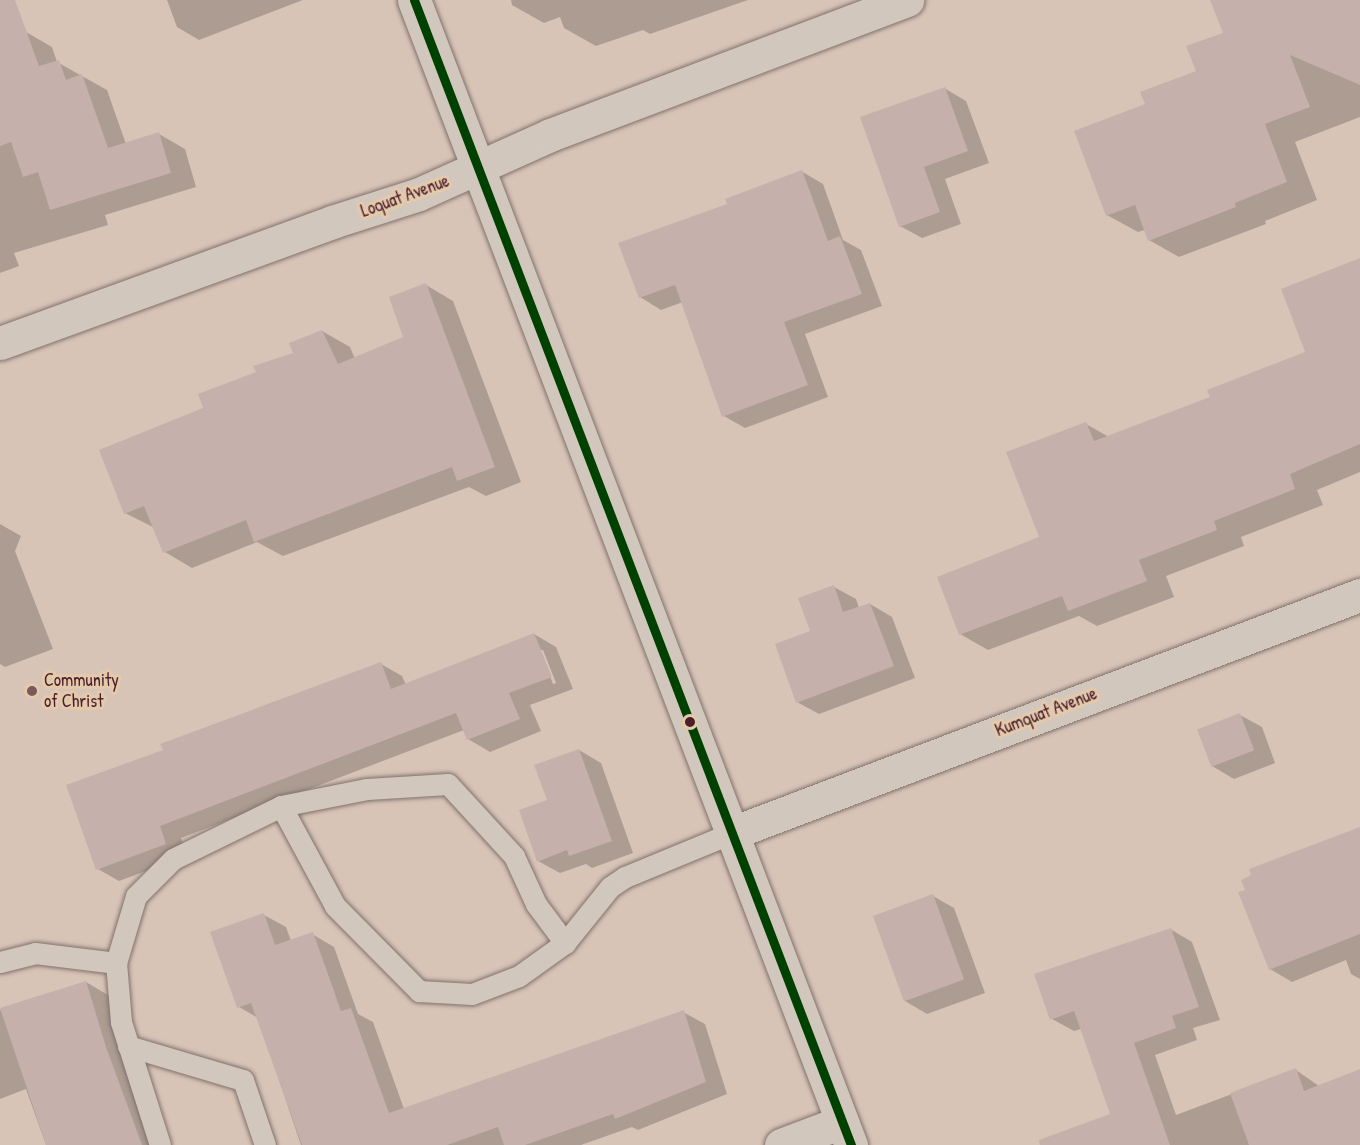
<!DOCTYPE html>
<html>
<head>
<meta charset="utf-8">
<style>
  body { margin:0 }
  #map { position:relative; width:1360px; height:1145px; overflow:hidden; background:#d8c4b7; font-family:"Patrick Hand",sans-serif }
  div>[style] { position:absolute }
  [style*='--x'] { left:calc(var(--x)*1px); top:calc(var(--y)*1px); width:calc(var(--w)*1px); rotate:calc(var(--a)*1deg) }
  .shadow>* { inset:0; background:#0003 }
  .building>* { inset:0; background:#c6b0ab; transform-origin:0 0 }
  .roads { filter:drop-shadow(0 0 2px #82716d) drop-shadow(0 0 2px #82716d) }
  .lane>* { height:21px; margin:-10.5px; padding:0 10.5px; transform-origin:10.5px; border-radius:10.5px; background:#d2c7bd }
  .street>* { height:33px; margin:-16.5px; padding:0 16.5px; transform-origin:16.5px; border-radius:16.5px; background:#d2c7bd }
  .secondary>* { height:33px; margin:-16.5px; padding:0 16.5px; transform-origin:16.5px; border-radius:16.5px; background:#d2c7bd }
  .bus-1>* { height:9px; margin:-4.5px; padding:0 4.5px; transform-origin:4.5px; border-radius:4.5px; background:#004000 }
  .dots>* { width:16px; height:16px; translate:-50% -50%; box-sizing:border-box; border:3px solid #e4c9ab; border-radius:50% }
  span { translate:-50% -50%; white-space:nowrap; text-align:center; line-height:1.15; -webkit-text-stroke:6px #e4c9ab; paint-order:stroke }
  .street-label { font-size:18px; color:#4a1f2b }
  .poi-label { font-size:18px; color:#4a1f2b }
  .left { translate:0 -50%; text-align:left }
</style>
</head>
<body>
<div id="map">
  <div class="shadow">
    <i style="clip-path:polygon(167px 0,303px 0,199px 40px,177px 27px)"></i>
    <i style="clip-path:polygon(511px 0,748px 0,650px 34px,643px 30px,596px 46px,564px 28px,560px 17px,544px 23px,512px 5px)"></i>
    <i style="clip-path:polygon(1211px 0,1360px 0,1360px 117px,1295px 142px,1317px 200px,1265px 221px,1266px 224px,1179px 257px,1149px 240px,1145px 230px,1138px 232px,1107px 215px,1147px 105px,1198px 72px,1225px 34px)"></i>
    <i style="clip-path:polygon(0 26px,26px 32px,52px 47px,57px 62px,107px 90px,126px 144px,159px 134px,185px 149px,196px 187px,105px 215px,108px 225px,14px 253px,19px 266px,0 273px)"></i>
    <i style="clip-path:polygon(944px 88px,966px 101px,989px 163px,945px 179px,961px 224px,922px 238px,900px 226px)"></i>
    <i style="clip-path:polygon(801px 171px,823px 184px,843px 240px,861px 250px,882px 306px,805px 334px,828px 397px,745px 428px,724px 416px,683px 302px,661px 310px,640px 297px,729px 205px)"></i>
    <i style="clip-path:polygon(1360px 260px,1360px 472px,1317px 490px,1323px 505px,1241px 537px,1244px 546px,1166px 576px,1174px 597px,1097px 626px,1079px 616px,988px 650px,960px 634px,1041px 538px,1086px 424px,1109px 437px,1212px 398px,1307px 353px)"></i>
    <i style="clip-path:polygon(426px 285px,453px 301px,521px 482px,486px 496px,469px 487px,283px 556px,257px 542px,192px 568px,165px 552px,155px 528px,125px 513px,205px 409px,257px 373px,295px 354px,322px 331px,350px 347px,355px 359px,405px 338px)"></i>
    <i style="clip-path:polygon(0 524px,21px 536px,15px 551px,53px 649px,5px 667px,0 664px)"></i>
    <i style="clip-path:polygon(834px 587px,856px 599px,859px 608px,870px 604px,892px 617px,915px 678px,819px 714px,797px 702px,812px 632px)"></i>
    <i style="clip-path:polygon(evenodd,534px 634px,556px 647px,573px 689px,530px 705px,541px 731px,490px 752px,468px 739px,464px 730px,181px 838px,187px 856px,119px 881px,98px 869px,165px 751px,381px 664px,402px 676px,406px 685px,534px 634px,540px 650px,543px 650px,556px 683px,553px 684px,540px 650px)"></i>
    <i style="clip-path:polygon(1240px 715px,1262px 727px,1275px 763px,1234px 779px,1212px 766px)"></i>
    <i style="clip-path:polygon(579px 750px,601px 763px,633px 853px,592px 868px,586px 864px,560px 873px,538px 861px,549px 801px)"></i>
    <i style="clip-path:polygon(1360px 829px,1360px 979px,1351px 974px,1346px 960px,1292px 982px,1270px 969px)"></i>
    <i style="clip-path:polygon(933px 896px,954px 908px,985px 993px,927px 1014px,905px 1001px)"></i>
    <i style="clip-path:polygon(264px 915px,286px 927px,291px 941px,312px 934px,334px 947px,358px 1014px,373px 1022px,404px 1109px,683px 1012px,705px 1024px,727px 1094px,638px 1130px,632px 1127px,581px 1145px,301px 1145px,258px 1018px,239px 1007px)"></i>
    <i style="clip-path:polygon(1170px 929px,1192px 942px,1220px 1020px,1193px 1028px,1197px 1040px,1155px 1055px,1176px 1115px,1296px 1070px,1319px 1086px,1360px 1071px,1360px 1145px,1088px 1145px,1112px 1115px,1081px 1029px,1074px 1031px,1052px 1019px)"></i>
    <i style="clip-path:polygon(86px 982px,108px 995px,159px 1145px,46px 1145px,26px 1089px,0 1099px,0 1010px)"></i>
  </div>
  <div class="building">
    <i style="clip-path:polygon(0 0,15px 0,39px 66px,59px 60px,66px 80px,82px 74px,108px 148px,159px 132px,171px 173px,50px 210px,38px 172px,23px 177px,11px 142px,0 146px)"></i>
    <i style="clip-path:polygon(1210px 0,1360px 0,1360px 85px,1290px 55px,1310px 107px,1265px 124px,1287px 182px,1235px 203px,1236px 207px,1148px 241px,1135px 205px,1106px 216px,1074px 131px,1145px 104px,1140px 92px,1196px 71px,1186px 46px,1223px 33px)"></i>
    <i style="clip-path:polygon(945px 87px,968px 151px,924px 167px,940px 212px,899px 227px,860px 117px)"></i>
    <i style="clip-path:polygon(802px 170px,828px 241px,840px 236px,862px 294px,784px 322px,808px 385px,722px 417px,675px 285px,639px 298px,618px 243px,727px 204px,725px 199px)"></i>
    <i style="clip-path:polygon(1360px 258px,1360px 444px,1290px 474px,1295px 489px,1214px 521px,1217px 530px,1139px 560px,1147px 581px,1068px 611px,1062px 596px,959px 635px,937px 577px,1039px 537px,1006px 452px,1086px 422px,1094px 441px,1210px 397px,1207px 390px,1305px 352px,1281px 289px)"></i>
    <i style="clip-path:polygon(426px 283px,495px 467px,457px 481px,452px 467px,254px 542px,246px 520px,163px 553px,144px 506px,124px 514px,99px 450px,203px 408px,198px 394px,256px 372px,253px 366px,293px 353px,289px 343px,322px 330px,338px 364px,403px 337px,389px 297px)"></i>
    <i style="clip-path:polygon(834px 585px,843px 612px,870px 603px,894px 666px,796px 703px,775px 644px,810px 631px,798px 598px)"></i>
    <i style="clip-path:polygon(534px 633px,552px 677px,509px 693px,520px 719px,467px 740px,456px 713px,160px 826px,166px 844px,96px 870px,66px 785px,163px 750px,160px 744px,381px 662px,391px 689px)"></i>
    <i style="left:1240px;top:713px;width:40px;height:46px;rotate:69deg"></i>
    <i style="clip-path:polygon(579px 749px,612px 841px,569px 856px,567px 850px,537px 862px,519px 810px,547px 800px,534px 765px)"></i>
    <i style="clip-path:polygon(1360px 827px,1360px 934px,1269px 970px,1238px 892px,1245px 890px,1241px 880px,1251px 875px,1249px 869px)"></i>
    <i style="left:933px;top:894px;width:91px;height:64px;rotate:70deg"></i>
    <i style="clip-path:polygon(264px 913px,275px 945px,313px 932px,341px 1011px,351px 1008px,389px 1113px,684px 1010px,706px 1082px,615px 1119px,613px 1114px,525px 1145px,504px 1145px,498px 1127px,447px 1145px,302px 1145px,251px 1003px,237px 1008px,210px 932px)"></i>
    <i style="clip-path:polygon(1171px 928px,1199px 1007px,1172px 1016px,1176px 1028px,1134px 1043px,1170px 1145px,1040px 1145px,1039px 1140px,1110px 1114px,1074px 1011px,1050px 1020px,1034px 974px)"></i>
    <i style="clip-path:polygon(86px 981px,106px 1047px,142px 1145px,46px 1145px,0 1008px)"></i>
    <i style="clip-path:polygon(1296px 1068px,1304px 1091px,1360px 1069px,1360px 1145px,1249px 1145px,1230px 1093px)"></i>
  </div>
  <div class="roads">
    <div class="lane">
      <i style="--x:281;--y:806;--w:88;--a:-11.2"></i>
      <i style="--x:367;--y:789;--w:81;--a:-3.5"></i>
      <i style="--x:448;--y:784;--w:98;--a:47.5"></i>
      <i style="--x:514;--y:856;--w:53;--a:65.4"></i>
      <i style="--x:536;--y:904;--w:49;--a:53.4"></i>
      <i style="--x:0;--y:962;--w:36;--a:-14"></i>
      <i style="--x:35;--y:953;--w:82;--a:7"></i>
      <i style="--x:128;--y:1046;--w:120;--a:16.5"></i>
      <i style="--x:243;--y:1080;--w:69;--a:71.3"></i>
      <i style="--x:160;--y:1145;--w:129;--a:-107.6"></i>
      <i style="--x:121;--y:1022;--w:59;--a:-94.8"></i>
      <i style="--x:116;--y:963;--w:70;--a:-73.4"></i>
      <i style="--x:136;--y:896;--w:52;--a:-45"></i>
      <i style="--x:173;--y:859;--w:120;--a:-26.1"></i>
      <i style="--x:281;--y:806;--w:114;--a:61.6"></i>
      <i style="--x:335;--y:906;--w:120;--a:45.3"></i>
      <i style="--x:419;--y:991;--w:53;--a:3.2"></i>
      <i style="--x:472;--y:994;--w:50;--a:-21"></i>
      <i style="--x:519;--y:976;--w:57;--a:-35.7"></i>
      <i style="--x:565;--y:943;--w:72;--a:-51.2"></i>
      <i style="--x:610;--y:887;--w:18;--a:-34"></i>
      <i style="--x:625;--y:877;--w:116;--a:-22.4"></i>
    </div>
    <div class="street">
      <i style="--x:0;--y:343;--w:353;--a:-20"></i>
      <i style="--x:332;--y:222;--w:91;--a:-17.8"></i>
      <i style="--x:419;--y:194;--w:144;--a:-24.2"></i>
      <i style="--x:550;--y:135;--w:382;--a:-20.7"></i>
      <i style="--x:732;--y:833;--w:672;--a:-20.76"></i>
      <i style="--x:781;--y:1145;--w:65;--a:-20.7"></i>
    </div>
    <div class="secondary">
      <i style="--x:414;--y:0;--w:1226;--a:69.11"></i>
    </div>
  </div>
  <div class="bus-1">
    <i style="--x:414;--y:0;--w:1226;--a:69.11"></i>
  </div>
  <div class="dots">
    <i style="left:32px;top:691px;background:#7c595c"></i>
    <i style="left:690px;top:722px;background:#4a1f2b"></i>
  </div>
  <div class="street-label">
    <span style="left:405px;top:196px;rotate:-20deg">Loquat Avenue</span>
    <span style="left:1046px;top:712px;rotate:-21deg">Kumquat Avenue</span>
  </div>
  <div class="poi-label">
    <span class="left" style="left:44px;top:691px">Community<br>of Christ</span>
  </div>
</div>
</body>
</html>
